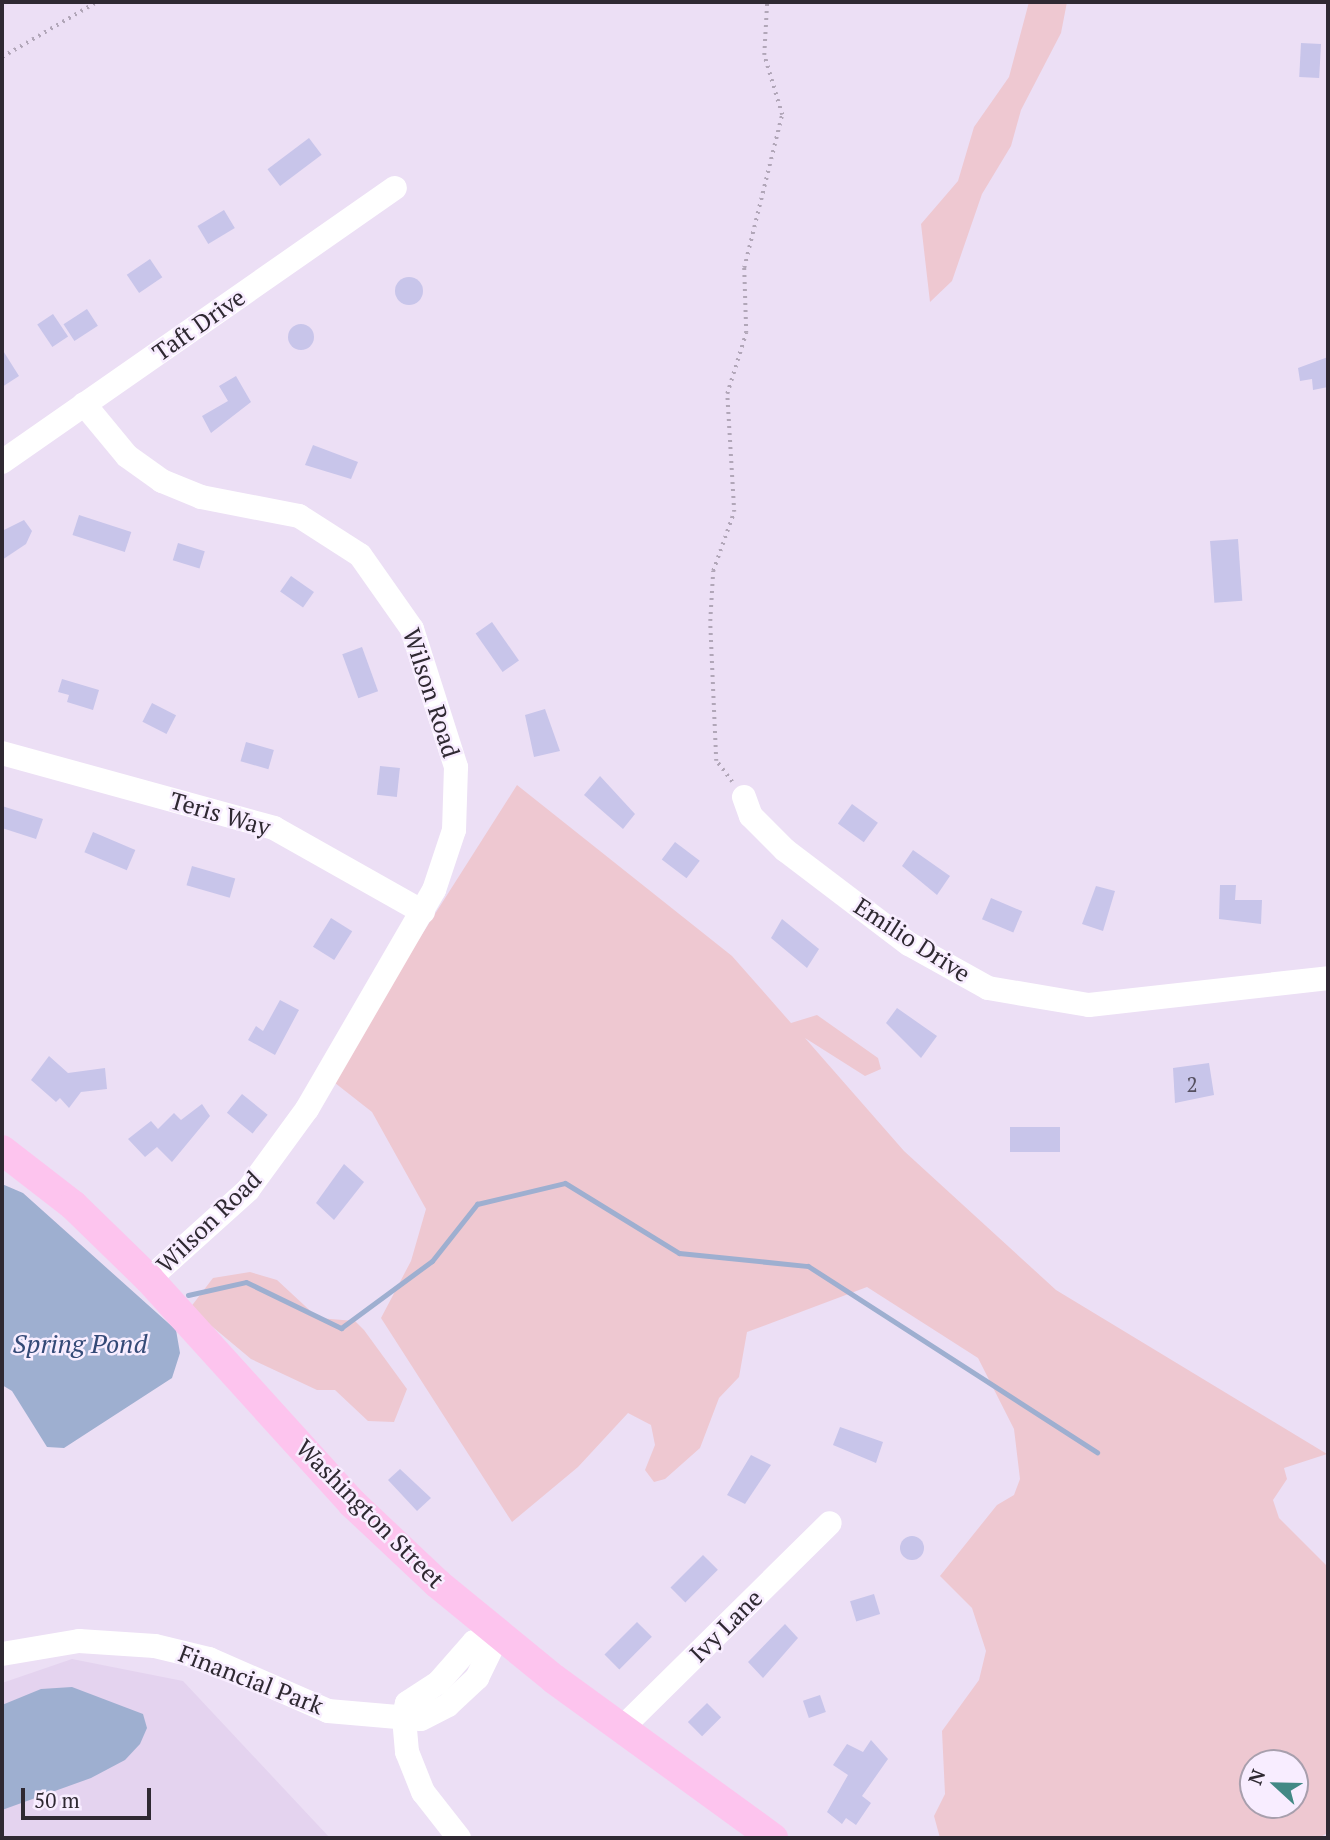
<!DOCTYPE html>
<html>
<head>
<meta charset="utf-8">
<style>
  body { margin:0 }
  #map { position:relative; width:1330px; height:1840px; overflow:hidden; background:#ecdff5; font-family:"PT Serif",serif }
  div>[style] { position:absolute }
  [style*='--x'] { left:calc(var(--x)*1px); top:calc(var(--y)*1px); width:calc(var(--w)*1px); rotate:calc(var(--a)*1deg) }
  .built>* { inset:0; background:#e4d3ef }
  .green>* { inset:0; background:#eec8d1 }
  .water>* { inset:0; background:#9eafd0 }
  .stream>* { height:5px; margin:-2.5px; padding:0 2.5px; transform-origin:2.5px; border-radius:2.5px; background:#9eafd0 }
  .building>* { inset:0; background:#c8c5ea; transform-origin:0 0 }
  .round { border-radius:50% }
  .path>* { height:3.5px; margin-top:-1.75px; transform-origin:0; background:repeating-linear-gradient(90deg,#b1a6b8 0 2px,transparent 0 7px) }
  .minor>* { height:24px; margin:-12px; padding:0 12px; transform-origin:12px; border-radius:12px; background:#fff }
  .major>* { height:30px; margin:-15px; padding:0 15px; transform-origin:15px; border-radius:15px; background:#fdc4ee }
  span { translate:-50% -50%; white-space:nowrap; text-align:center; line-height:1.15; -webkit-text-stroke:5px #f8edff; paint-order:stroke }
  .number-label { font-size:21px; color:#555060 }
  .number-label span { -webkit-text-stroke-width:0 }
  .street-label { font-size:24px; color:#2f2932 }
  .water-label { font-size:26px; color:#344a77; font-style:italic }
  .frame { position:absolute; inset:0; border:4px solid #2f2932; pointer-events:none }
  .north { position:absolute; left:1239px; top:1749px; width:70px; height:70px; box-sizing:border-box; background:#f8edff; border:2px solid #a89fad; border-radius:50%; rotate:292deg; font-size:19px; font-weight:700; line-height:28px; text-align:center; color:#2f2932 }
  .north::after { content:''; display:block; margin:auto; width:24px; height:32px; background:#428985; clip-path:polygon(50% 0,100% 100%,50% 72%,0 100%) }
  .scale { position:absolute; left:21px; top:1788px; width:130px; height:32px; box-sizing:border-box; border:4px solid #2f2932; border-top:0; padding-left:9px; font-size:21px; line-height:24px; white-space:nowrap; color:#2f2932; -webkit-text-stroke:5px #f8edff; paint-order:stroke }
</style>
</head>
<body>
<div id="map">
  <div class="built">
    <i style="clip-path:polygon(72px 1659px,183px 1681px,330px 1838px,2px 1838px,2px 1683px)"></i>
  </div>
  <div class="green">
    <i style="clip-path:polygon(1029px 2px,1067px 2px,1061px 33px,1021px 110px,1011px 146px,982px 194px,952px 281px,930px 302px,921px 224px,958px 181px,974px 127px,1009px 77px)"></i>
    <i style="clip-path:polygon(evenodd,517px 785px,732px 956px,791px 1023px,817px 1015px,878px 1058px,881px 1069px,865px 1076px,805px 1038px,904px 1151px,1056px 1290px,1327px 1454px,1284px 1468px,1287px 1479px,1273px 1500px,1279px 1518px,1328px 1567px,1328px 1833px,1318px 1838px,940px 1838px,934px 1816px,945px 1794px,942px 1731px,979px 1680px,986px 1651px,972px 1608px,940px 1576px,997px 1505px,1014px 1495px,1020px 1479px,1014px 1429px,978px 1358px,867px 1287px,747px 1332px,739px 1377px,719px 1398px,700px 1448px,665px 1479px,654px 1482px,645px 1470px,655px 1445px,651px 1425px,628px 1413px,578px 1467px,512px 1522px,381px 1318px,411px 1261px,426px 1209px,372px 1112px,330px 1079px,517px 785px,1253px 1763px,1295px 1763px,1295px 1805px,1253px 1805px,1253px 1763px)"></i>
    <i style="clip-path:polygon(250px 1272px,277px 1280px,318px 1318px,355px 1321px,364px 1330px,407px 1389px,394px 1422px,368px 1421px,335px 1390px,317px 1390px,251px 1359px,190px 1308px,213px 1278px)"></i>
  </div>
  <div class="water">
    <i style="clip-path:polygon(2px 1184px,23px 1193px,176px 1330px,180px 1353px,172px 1378px,64px 1448px,47px 1447px,12px 1391px,2px 1385px)"></i>
    <i style="clip-path:polygon(72px 1687px,143px 1714px,147px 1728px,140px 1744px,125px 1760px,91px 1778px,2px 1810px,2px 1705px,41px 1689px)"></i>
  </div>
  <div class="stream">
    <i style="--x:188;--y:1295;--w:59;--a:-12.6"></i>
    <i style="--x:246;--y:1282;--w:106;--a:25.8"></i>
    <i style="--x:341;--y:1328;--w:113;--a:-36.4"></i>
    <i style="--x:432;--y:1261;--w:73;--a:-51.7"></i>
    <i style="--x:477;--y:1204;--w:90;--a:-13.4"></i>
    <i style="--x:565;--y:1183;--w:134;--a:31.6"></i>
    <i style="--x:679;--y:1253;--w:130;--a:5.8"></i>
    <i style="--x:808;--y:1266;--w:344;--a:32.8"></i>
  </div>
  <div class="building">
    <i style="left:1301px;top:43px;width:20px;height:34px;rotate:3deg"></i>
    <i style="left:309px;top:138px;width:21px;height:52px;rotate:53deg"></i>
    <i style="left:224px;top:210px;width:21px;height:31px;rotate:59deg"></i>
    <i style="left:150px;top:259px;width:22px;height:28px;rotate:56deg"></i>
    <i class="round" style="left:395px;top:277px;width:28px;height:28px"></i>
    <i style="left:87px;top:309px;width:20px;height:28px;rotate:57deg"></i>
    <i style="left:53px;top:314px;width:27px;height:19px;rotate:56deg"></i>
    <i class="round" style="left:288px;top:324px;width:26px;height:26px"></i>
    <i style="clip-path:polygon(2px 349px,19px 376px,2px 387px)"></i>
    <i style="clip-path:polygon(1328px 357px,1328px 387px,1313px 390px,1312px 379px,1300px 381px,1298px 368px)"></i>
    <i style="clip-path:polygon(236px 376px,251px 402px,211px 433px,202px 416px,228px 401px,219px 386px)"></i>
    <i style="clip-path:polygon(313px 445px,358px 462px,351px 479px,305px 465px)"></i>
    <i style="left:79px;top:515px;width:55px;height:21px;rotate:18deg"></i>
    <i style="clip-path:polygon(24px 520px,32px 531px,26px 544px,2px 560px,2px 531px)"></i>
    <i style="left:1238px;top:539px;width:62px;height:28px;rotate:86deg"></i>
    <i style="left:178px;top:543px;width:28px;height:18px;rotate:17deg"></i>
    <i style="left:291px;top:576px;width:28px;height:19px;rotate:35deg"></i>
    <i style="left:492px;top:622px;width:47px;height:20px;rotate:55deg"></i>
    <i style="left:362px;top:647px;width:47px;height:21px;rotate:70deg"></i>
    <i style="clip-path:polygon(62px 679px,99px 690px,93px 710px,67px 702px,69px 695px,58px 692px)"></i>
    <i style="left:152px;top:703px;width:27px;height:21px;rotate:27deg"></i>
    <i style="clip-path:polygon(545px 709px,560px 751px,534px 757px,525px 715px)"></i>
    <i style="left:246px;top:742px;width:29px;height:20px;rotate:16deg"></i>
    <i style="left:380px;top:766px;width:20px;height:29px;rotate:6deg"></i>
    <i style="clip-path:polygon(600px 776px,635px 814px,623px 829px,584px 795px)"></i>
    <i style="left:852px;top:804px;width:32px;height:24px;rotate:36deg"></i>
    <i style="clip-path:polygon(2px 806px,43px 819px,36px 839px,2px 828px)"></i>
    <i style="left:93px;top:832px;width:46px;height:22px;rotate:23deg"></i>
    <i style="left:675px;top:842px;width:31px;height:22px;rotate:37deg"></i>
    <i style="clip-path:polygon(913px 850px,950px 876px,937px 895px,902px 866px)"></i>
    <i style="left:192px;top:866px;width:45px;height:20px;rotate:16deg"></i>
    <i style="clip-path:polygon(1220px 885px,1236px 885px,1235px 900px,1262px 900px,1261px 924px,1219px 919px)"></i>
    <i style="clip-path:polygon(1096px 886px,1115px 891px,1103px 931px,1082px 924px)"></i>
    <i style="left:991px;top:898px;width:34px;height:23px;rotate:23deg"></i>
    <i style="left:331px;top:918px;width:25px;height:34px;rotate:32deg"></i>
    <i style="clip-path:polygon(782px 919px,819px 949px,807px 968px,771px 938px)"></i>
    <i style="clip-path:polygon(280px 1000px,299px 1010px,275px 1055px,248px 1040px,256px 1026px,263px 1031px)"></i>
    <i style="clip-path:polygon(897px 1008px,937px 1036px,921px 1058px,886px 1023px)"></i>
    <i style="clip-path:polygon(49px 1056px,68px 1073px,105px 1068px,107px 1089px,81px 1092px,69px 1108px,60px 1098px,56px 1102px,31px 1080px)"></i>
    <i style="clip-path:polygon(1209px 1063px,1214px 1095px,1175px 1103px,1173px 1068px)"></i>
    <i style="left:242px;top:1094px;width:33px;height:24px;rotate:39deg"></i>
    <i style="clip-path:polygon(202px 1104px,210px 1116px,172px 1162px,157px 1147px,145px 1157px,128px 1139px,151px 1121px,158px 1129px,174px 1113px,181px 1120px)"></i>
    <i style="left:1010px;top:1127px;width:50px;height:25px"></i>
    <i style="clip-path:polygon(344px 1164px,364px 1182px,334px 1220px,316px 1203px)"></i>
    <i style="clip-path:polygon(840px 1427px,883px 1442px,876px 1463px,833px 1445px)"></i>
    <i style="clip-path:polygon(751px 1455px,771px 1465px,745px 1504px,727px 1495px)"></i>
    <i style="clip-path:polygon(400px 1469px,431px 1498px,417px 1511px,388px 1480px)"></i>
    <i class="round" style="left:900px;top:1536px;width:24px;height:24px"></i>
    <i style="left:703px;top:1555px;width:21px;height:46px;rotate:45deg"></i>
    <i style="left:874px;top:1594px;width:21px;height:25px;rotate:73deg"></i>
    <i style="left:637px;top:1622px;width:21px;height:46px;rotate:45deg"></i>
    <i style="clip-path:polygon(785px 1624px,798px 1638px,763px 1678px,748px 1662px)"></i>
    <i style="left:820px;top:1695px;width:18px;height:18px;rotate:71deg"></i>
    <i style="left:707px;top:1703px;width:20px;height:27px;rotate:45deg"></i>
    <i style="clip-path:polygon(871px 1740px,888px 1759px,862px 1796px,871px 1803px,856px 1825px,846px 1818px,842px 1824px,827px 1812px,848px 1775px,833px 1765px,847px 1744px,863px 1752px)"></i>
  </div>
  <div class="path">
    <i style="--x:2;--y:57;--w:110;--a:-30.1"></i>
    <i style="--x:732;--y:782;--w:26;--a:-127"></i>
    <i style="--x:716;--y:761;--w:140;--a:-92.5"></i>
    <i style="--x:710;--y:621;--w:50;--a:-86.6"></i>
    <i style="--x:713;--y:571;--w:63;--a:-70.4"></i>
    <i style="--x:734;--y:512;--w:118;--a:-93.4"></i>
    <i style="--x:727;--y:394;--w:64;--a:-72.7"></i>
    <i style="--x:746;--y:333;--w:65;--a:-91.8"></i>
    <i style="--x:744;--y:268;--w:158;--a:-76.1"></i>
    <i style="--x:782;--y:115;--w:63;--a:-106.7"></i>
    <i style="--x:764;--y:55;--w:53;--a:-86.8"></i>
  </div>
  <div class="minor">
    <i style="--x:84;--y:404;--w:67;--a:50.4"></i>
    <i style="--x:127;--y:456;--w:43;--a:35.5"></i>
    <i style="--x:162;--y:481;--w:42;--a:22.3"></i>
    <i style="--x:201;--y:497;--w:100;--a:11"></i>
    <i style="--x:299;--y:516;--w:72;--a:32.6"></i>
    <i style="--x:360;--y:555;--w:90;--a:54.9"></i>
    <i style="--x:412;--y:629;--w:145;--a:72.3"></i>
    <i style="--x:456;--y:767;--w:63;--a:91.8"></i>
    <i style="--x:454;--y:830;--w:63;--a:108.4"></i>
    <i style="--x:434;--y:890;--w:253;--a:120.1"></i>
    <i style="--x:307;--y:1109;--w:100;--a:126.1"></i>
    <i style="--x:248;--y:1190;--w:133;--a:138"></i>
    <i style="--x:2;--y:462;--w:479;--a:-34.9"></i>
    <i style="--x:2;--y:753;--w:282;--a:15.4"></i>
    <i style="--x:274;--y:828;--w:171;--a:29.4"></i>
    <i style="--x:744;--y:797;--w:20;--a:70"></i>
    <i style="--x:751;--y:816;--w:48;--a:45"></i>
    <i style="--x:785;--y:850;--w:156;--a:37.2"></i>
    <i style="--x:909;--y:944;--w:90;--a:29.1"></i>
    <i style="--x:988;--y:988;--w:102;--a:9.6"></i>
    <i style="--x:1089;--y:1005;--w:241;--a:-6.4"></i>
    <i style="--x:2;--y:1654;--w:78;--a:-9.6"></i>
    <i style="--x:79;--y:1641;--w:76;--a:3.8"></i>
    <i style="--x:155;--y:1646;--w:56;--a:13.5"></i>
    <i style="--x:209;--y:1659;--w:130;--a:23.6"></i>
    <i style="--x:328;--y:1711;--w:93;--a:4.9"></i>
    <i style="--x:421;--y:1719;--w:30;--a:-27"></i>
    <i style="--x:448;--y:1705;--w:40;--a:-43"></i>
    <i style="--x:477;--y:1678;--w:48;--a:-64"></i>
    <i style="--x:621;--y:1729;--w:293;--a:-44.6"></i>
    <i style="--x:459;--y:1838;--w:58;--a:-128"></i>
    <i style="--x:423;--y:1792;--w:43;--a:-111.8"></i>
    <i style="--x:407;--y:1752;--w:37;--a:-95"></i>
    <i style="--x:404;--y:1715;--w:12;--a:-76"></i>
    <i style="--x:407;--y:1703;--w:38;--a:-33"></i>
    <i style="--x:439;--y:1682;--w:53;--a:-48.8"></i>
    <i style="--x:474;--y:1642;--w:25;--a:-16"></i>
  </div>
  <div class="major">
    <i style="--x:2;--y:1150;--w:90;--a:37.8"></i>
    <i style="--x:73;--y:1205;--w:106;--a:44.2"></i>
    <i style="--x:149;--y:1279;--w:302;--a:47.8"></i>
    <i style="--x:352;--y:1503;--w:118;--a:43.3"></i>
    <i style="--x:438;--y:1584;--w:150;--a:39.3"></i>
    <i style="--x:554;--y:1679;--w:271;--a:36"></i>
  </div>
  <div class="number-label">
    <span style="left:1192px;top:1084px">2</span>
  </div>
  <div class="street-label">
    <span style="left:199px;top:325px;rotate:-35deg">Taft Drive</span>
    <span style="left:431px;top:693px;rotate:72deg">Wilson Road</span>
    <span style="left:220px;top:814px;rotate:16deg">Teris Way</span>
    <span style="left:912px;top:940px;rotate:33deg">Emilio Drive</span>
    <span style="left:209px;top:1222px;rotate:-44deg">Wilson Road</span>
    <span style="left:370px;top:1514px;rotate:45deg">Washington Street</span>
    <span style="left:726px;top:1626px;rotate:-45deg">Ivy Lane</span>
    <span style="left:251px;top:1680px;rotate:21deg">Financial Park</span>
  </div>
  <div class="water-label">
    <span style="left:80px;top:1344px">Spring Pond</span>
  </div>
  <div class="frame"></div>
  <div class="north">N</div>
  <div class="scale">50 m</div>
</div>
</body>
</html>
